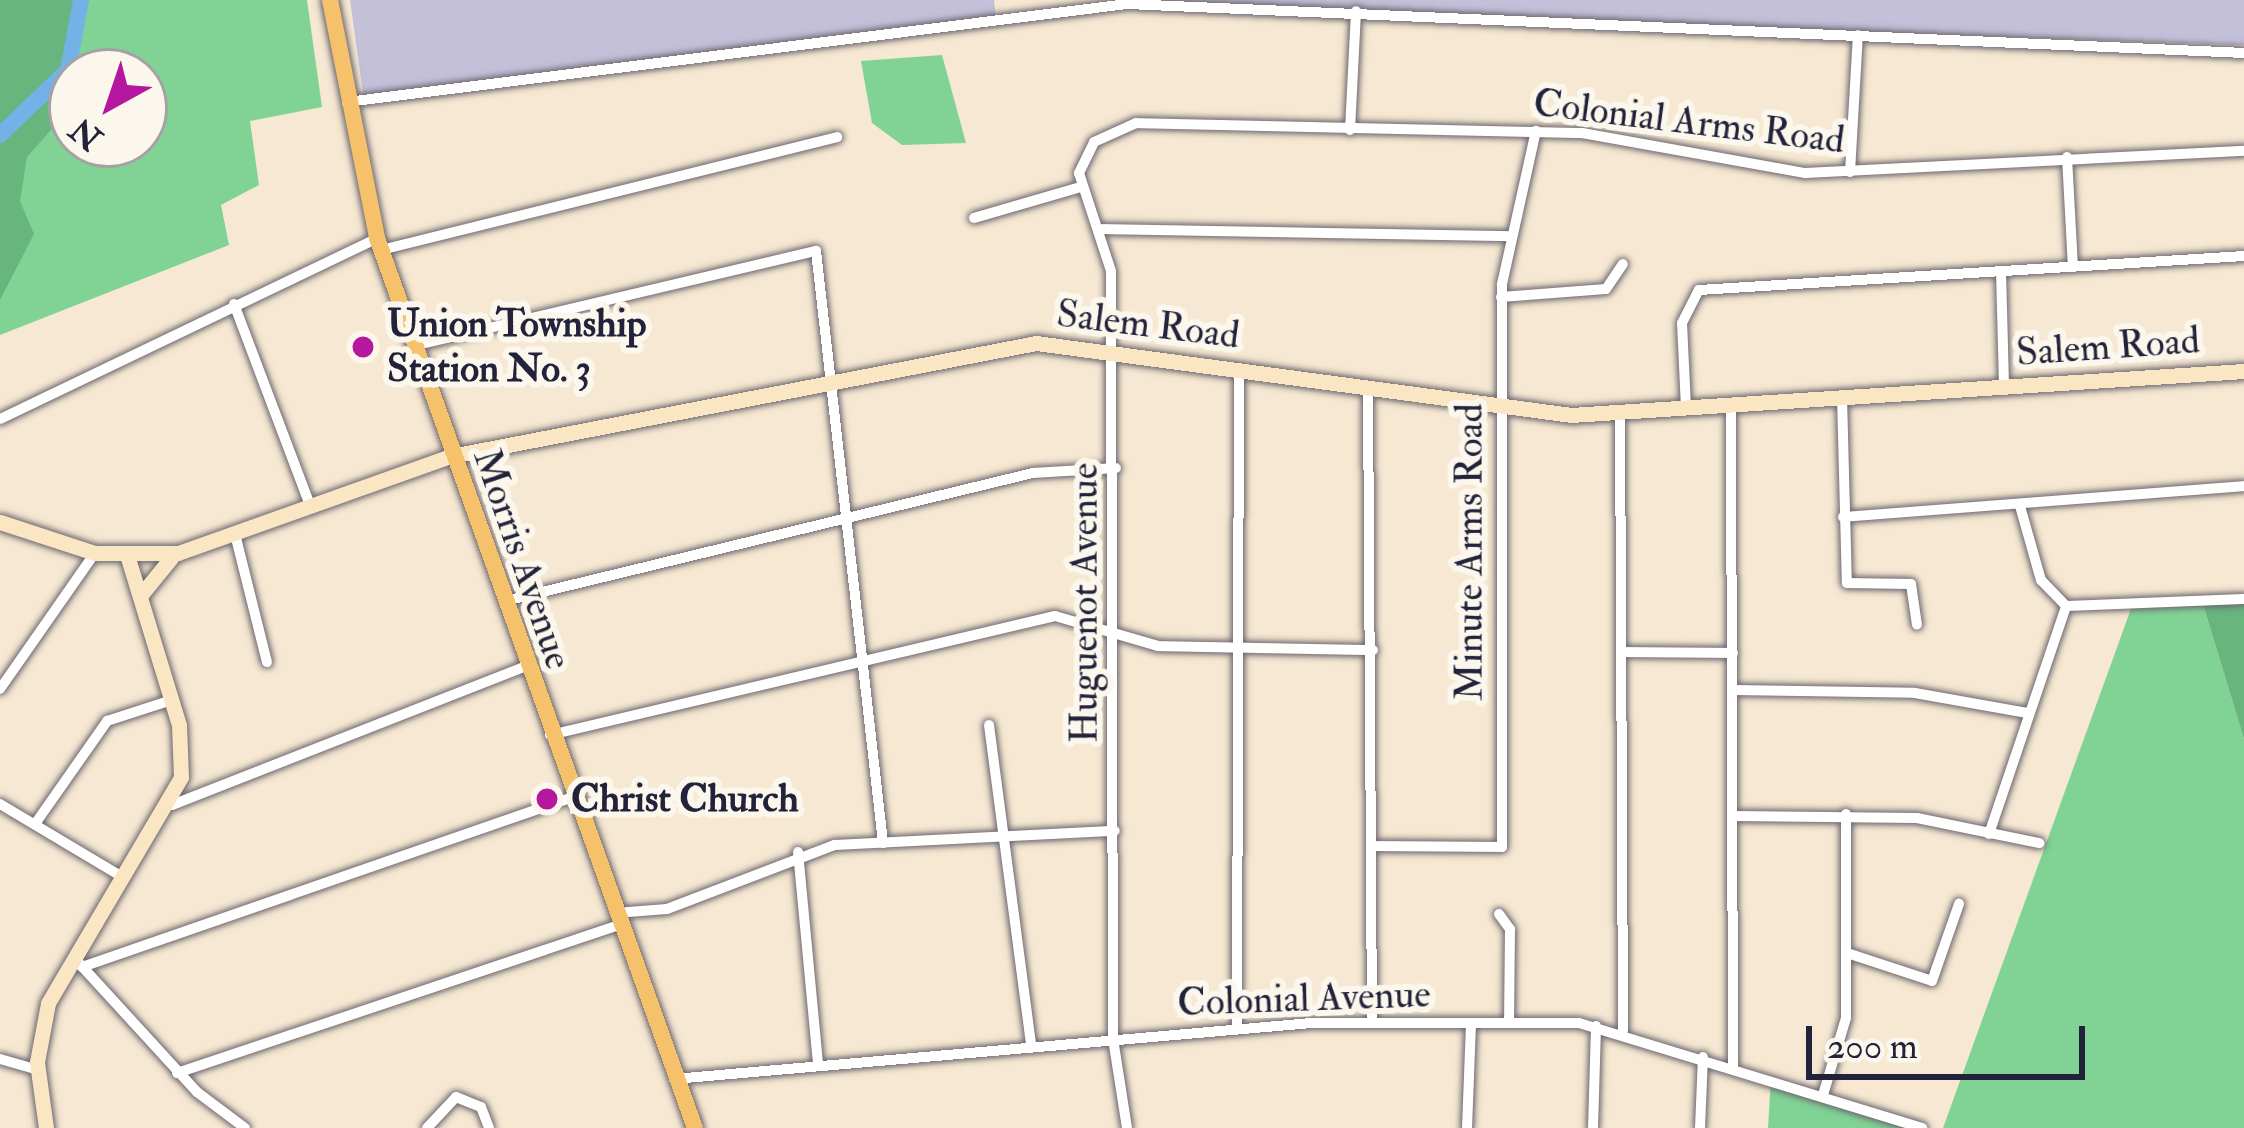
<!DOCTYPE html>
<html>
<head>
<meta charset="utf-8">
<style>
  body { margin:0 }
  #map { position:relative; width:2244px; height:1128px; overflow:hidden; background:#f6e8d2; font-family:"IM FELL Double Pica",serif }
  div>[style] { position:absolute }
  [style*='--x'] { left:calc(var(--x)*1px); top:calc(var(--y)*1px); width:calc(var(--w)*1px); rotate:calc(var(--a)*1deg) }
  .industrial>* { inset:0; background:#c5c0da }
  .green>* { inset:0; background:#81d395 }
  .forest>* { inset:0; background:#68b57e }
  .river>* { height:16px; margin:-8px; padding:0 8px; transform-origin:8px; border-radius:8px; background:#73b1e6 }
  .roads { filter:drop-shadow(0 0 3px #6c6770) drop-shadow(0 0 3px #6c6770) }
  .street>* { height:10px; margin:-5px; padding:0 5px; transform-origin:5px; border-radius:5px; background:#fff }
  .secondary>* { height:15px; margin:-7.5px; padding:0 7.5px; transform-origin:7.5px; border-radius:7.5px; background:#fbe6c4 }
  .primary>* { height:16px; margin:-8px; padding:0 8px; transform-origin:8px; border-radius:8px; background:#f5c16b }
  .dots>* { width:33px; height:33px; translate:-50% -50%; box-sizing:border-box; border:6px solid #fbf7ec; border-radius:50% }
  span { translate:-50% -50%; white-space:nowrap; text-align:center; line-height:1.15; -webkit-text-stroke:12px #fbf7ec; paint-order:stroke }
  .street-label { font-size:39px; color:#22223b }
  .poi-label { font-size:39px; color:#22223b; font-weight:700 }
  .left { translate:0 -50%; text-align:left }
  .north { position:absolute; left:48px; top:48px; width:120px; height:120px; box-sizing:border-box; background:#fbf7ec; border:3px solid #a4a2a5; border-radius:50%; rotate:220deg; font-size:33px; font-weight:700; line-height:48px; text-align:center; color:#22223b }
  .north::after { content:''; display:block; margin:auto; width:42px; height:54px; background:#b5179e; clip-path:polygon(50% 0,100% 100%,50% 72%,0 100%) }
  .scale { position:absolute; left:1806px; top:1026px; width:279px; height:54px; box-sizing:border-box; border:6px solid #22223b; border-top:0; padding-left:15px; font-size:36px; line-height:42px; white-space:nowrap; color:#22223b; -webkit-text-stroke:9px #fbf7ec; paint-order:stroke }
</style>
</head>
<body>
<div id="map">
  <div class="industrial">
    <i style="clip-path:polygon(350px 0,994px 0,996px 20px,364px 100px)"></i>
    <i style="clip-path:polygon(1157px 0,2244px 0,2244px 45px,1158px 8px)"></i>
  </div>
  <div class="green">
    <i style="clip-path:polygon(evenodd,0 0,307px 0,322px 107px,250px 121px,259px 185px,221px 205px,229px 245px,0 335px,0 0,72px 72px,144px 72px,144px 144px,72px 144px,72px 72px)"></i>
    <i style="clip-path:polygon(942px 55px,966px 143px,902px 145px,872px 123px,861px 61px)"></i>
    <i style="clip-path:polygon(2201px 598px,2244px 739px,2244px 1128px,1943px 1128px,2132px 606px)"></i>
    <i style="clip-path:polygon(1771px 1078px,1923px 1128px,1768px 1128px)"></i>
  </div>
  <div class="forest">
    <i style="clip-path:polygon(0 0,84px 0,72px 106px,27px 157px,20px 201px,34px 234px,0 300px)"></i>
    <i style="clip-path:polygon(2244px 595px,2244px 739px,2201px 598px)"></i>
  </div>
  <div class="river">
    <i style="--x:0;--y:135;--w:94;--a:-43.7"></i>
    <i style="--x:68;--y:70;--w:71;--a:-79.5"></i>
  </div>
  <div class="roads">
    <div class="street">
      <i style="--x:347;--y:102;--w:786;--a:-7.16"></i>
      <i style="--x:1127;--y:4;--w:1118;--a:2.51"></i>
      <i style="--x:1350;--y:130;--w:119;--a:-87.1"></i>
      <i style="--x:2067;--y:157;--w:110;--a:86.9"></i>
      <i style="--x:1850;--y:172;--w:137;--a:-86.7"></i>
      <i style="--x:974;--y:218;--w:111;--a:-16.2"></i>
      <i style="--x:1103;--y:229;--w:405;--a:1"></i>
      <i style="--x:381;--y:250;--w:470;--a:-13.9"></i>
      <i style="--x:2001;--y:271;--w:116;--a:88.5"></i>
      <i style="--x:1501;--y:297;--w:105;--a:-4.4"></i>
      <i style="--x:1606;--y:289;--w:30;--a:-56"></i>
      <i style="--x:234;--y:304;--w:215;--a:69.3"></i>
      <i style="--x:413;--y:346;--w:414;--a:-13.3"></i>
      <i style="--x:816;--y:251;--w:596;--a:83.54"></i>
      <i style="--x:1368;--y:390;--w:633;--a:89.64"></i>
      <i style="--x:1842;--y:397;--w:186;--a:88.5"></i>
      <i style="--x:1847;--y:583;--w:64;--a:0.9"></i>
      <i style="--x:1911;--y:584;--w:41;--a:81.7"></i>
      <i style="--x:1731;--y:405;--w:662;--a:89.83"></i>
      <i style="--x:1686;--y:408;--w:85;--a:-92.7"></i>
      <i style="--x:1682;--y:323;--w:37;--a:-63"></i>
      <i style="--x:1699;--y:290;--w:546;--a:-3.57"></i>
      <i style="--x:1620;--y:412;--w:618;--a:89.72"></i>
      <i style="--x:0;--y:419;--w:418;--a:-25.6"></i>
      <i style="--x:2020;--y:506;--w:77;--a:74.2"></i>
      <i style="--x:2041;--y:580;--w:36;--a:46"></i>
      <i style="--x:1843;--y:517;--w:402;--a:-4.4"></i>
      <i style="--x:235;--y:534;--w:132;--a:76"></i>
      <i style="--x:505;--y:601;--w:543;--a:-13.63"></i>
      <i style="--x:1033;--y:473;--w:83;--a:-3.4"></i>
      <i style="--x:2066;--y:606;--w:178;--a:-2.3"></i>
      <i style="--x:1622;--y:652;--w:111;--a:0.5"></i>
      <i style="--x:0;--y:689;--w:166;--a:-55.1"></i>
      <i style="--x:1733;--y:690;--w:182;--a:0.9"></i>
      <i style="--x:1915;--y:693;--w:114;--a:10.1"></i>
      <i style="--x:989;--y:725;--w:324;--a:82.5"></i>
      <i style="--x:550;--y:735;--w:519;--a:-13.26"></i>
      <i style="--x:1055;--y:616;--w:107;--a:16.2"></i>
      <i style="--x:1158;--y:646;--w:215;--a:1.1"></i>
      <i style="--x:0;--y:804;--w:144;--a:30.8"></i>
      <i style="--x:172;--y:805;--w:379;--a:-21.4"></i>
      <i style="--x:1734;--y:816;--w:183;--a:0.6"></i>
      <i style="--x:1917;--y:818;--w:125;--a:11.6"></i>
      <i style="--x:35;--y:824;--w:126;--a:-55"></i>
      <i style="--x:107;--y:721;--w:68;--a:-17.9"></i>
      <i style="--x:1989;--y:834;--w:241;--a:-71.3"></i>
      <i style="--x:1372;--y:846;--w:130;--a:0.4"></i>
      <i style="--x:1502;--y:847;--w:563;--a:-90"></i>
      <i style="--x:1502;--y:284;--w:157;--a:-77.5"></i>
      <i style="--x:798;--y:852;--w:214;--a:84.6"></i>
      <i style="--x:615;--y:913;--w:52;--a:-4.4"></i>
      <i style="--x:667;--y:909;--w:180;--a:-20.9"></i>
      <i style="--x:835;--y:845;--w:280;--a:-2.9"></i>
      <i style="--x:1499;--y:914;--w:19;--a:54"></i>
      <i style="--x:1510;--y:929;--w:94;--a:90.6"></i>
      <i style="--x:1847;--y:953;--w:89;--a:18.2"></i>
      <i style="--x:1932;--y:981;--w:82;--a:-70.7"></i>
      <i style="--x:78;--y:962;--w:176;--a:47.5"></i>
      <i style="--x:197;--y:1092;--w:60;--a:36.9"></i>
      <i style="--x:82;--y:967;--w:516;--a:-19.1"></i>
      <i style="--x:1237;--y:1029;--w:660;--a:-89.83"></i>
      <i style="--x:0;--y:1059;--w:40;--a:16"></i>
      <i style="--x:177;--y:1073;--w:463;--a:-18.5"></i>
      <i style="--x:674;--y:1079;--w:639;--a:-5.02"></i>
      <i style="--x:1311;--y:1023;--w:268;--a:0"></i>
      <i style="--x:1579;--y:1023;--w:359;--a:17"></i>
      <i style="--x:1823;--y:1095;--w:80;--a:-73.4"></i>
      <i style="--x:1846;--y:1018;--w:204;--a:-90"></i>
      <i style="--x:427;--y:1128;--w:42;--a:-46.9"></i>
      <i style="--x:456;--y:1097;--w:27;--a:22"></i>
      <i style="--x:481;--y:1107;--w:22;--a:69"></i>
      <i style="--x:1127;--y:1128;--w:90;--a:-98.9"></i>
      <i style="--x:1113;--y:1039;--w:768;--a:-90.15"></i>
      <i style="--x:1111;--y:271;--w:103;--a:-108.1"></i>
      <i style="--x:1079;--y:173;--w:34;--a:-64"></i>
      <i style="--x:1094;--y:142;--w:46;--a:-24.3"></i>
      <i style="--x:1136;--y:123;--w:446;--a:1.3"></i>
      <i style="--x:1582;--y:133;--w:227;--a:10.2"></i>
      <i style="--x:1805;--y:173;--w:440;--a:-2.9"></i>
      <i style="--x:1467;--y:1128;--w:105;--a:-87.8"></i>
      <i style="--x:1593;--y:1128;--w:102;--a:-88.3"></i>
      <i style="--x:1700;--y:1128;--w:71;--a:-87.6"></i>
    </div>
    <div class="secondary">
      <i style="--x:0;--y:522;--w:100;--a:18.1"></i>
      <i style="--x:95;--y:553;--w:83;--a:0"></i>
      <i style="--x:178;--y:553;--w:290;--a:-19.6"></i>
      <i style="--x:451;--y:456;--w:596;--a:-10.93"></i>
      <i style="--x:1036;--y:343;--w:540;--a:7.66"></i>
      <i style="--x:1571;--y:415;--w:674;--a:-3.74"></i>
      <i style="--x:140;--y:596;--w:49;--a:-50.8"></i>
      <i style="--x:46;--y:1128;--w:67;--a:-97.8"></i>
      <i style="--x:37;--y:1062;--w:60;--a:-79.4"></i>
      <i style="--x:48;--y:1003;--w:262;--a:-59.5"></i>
      <i style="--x:181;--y:777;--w:52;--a:-92.2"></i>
      <i style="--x:179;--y:725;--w:175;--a:-107"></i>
    </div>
    <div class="primary">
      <i style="--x:330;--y:0;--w:243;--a:78.8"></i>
      <i style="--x:377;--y:238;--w:945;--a:70.34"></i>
    </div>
  </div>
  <div class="dots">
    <i style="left:363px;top:347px;background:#b5179e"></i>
    <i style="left:547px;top:799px;background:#b5179e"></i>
  </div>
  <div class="street-label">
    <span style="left:1689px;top:122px;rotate:7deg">Colonial Arms Road</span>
    <span style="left:1148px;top:325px;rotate:7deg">Salem Road</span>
    <span style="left:2108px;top:347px;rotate:-4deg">Salem Road</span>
    <span style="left:1470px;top:552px;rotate:-90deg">Minute Arms Road</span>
    <span style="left:522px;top:559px;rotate:71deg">Morris Avenue</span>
    <span style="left:1085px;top:603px;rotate:-90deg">Huguenot Avenue</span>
    <span style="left:1304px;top:999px;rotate:-2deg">Colonial Avenue</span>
  </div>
  <div class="poi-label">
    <span class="left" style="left:387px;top:347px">Union Township<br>Station No. 3</span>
    <span class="left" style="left:571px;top:799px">Christ Church</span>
  </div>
  <div class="north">N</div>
  <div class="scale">200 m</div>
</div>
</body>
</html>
